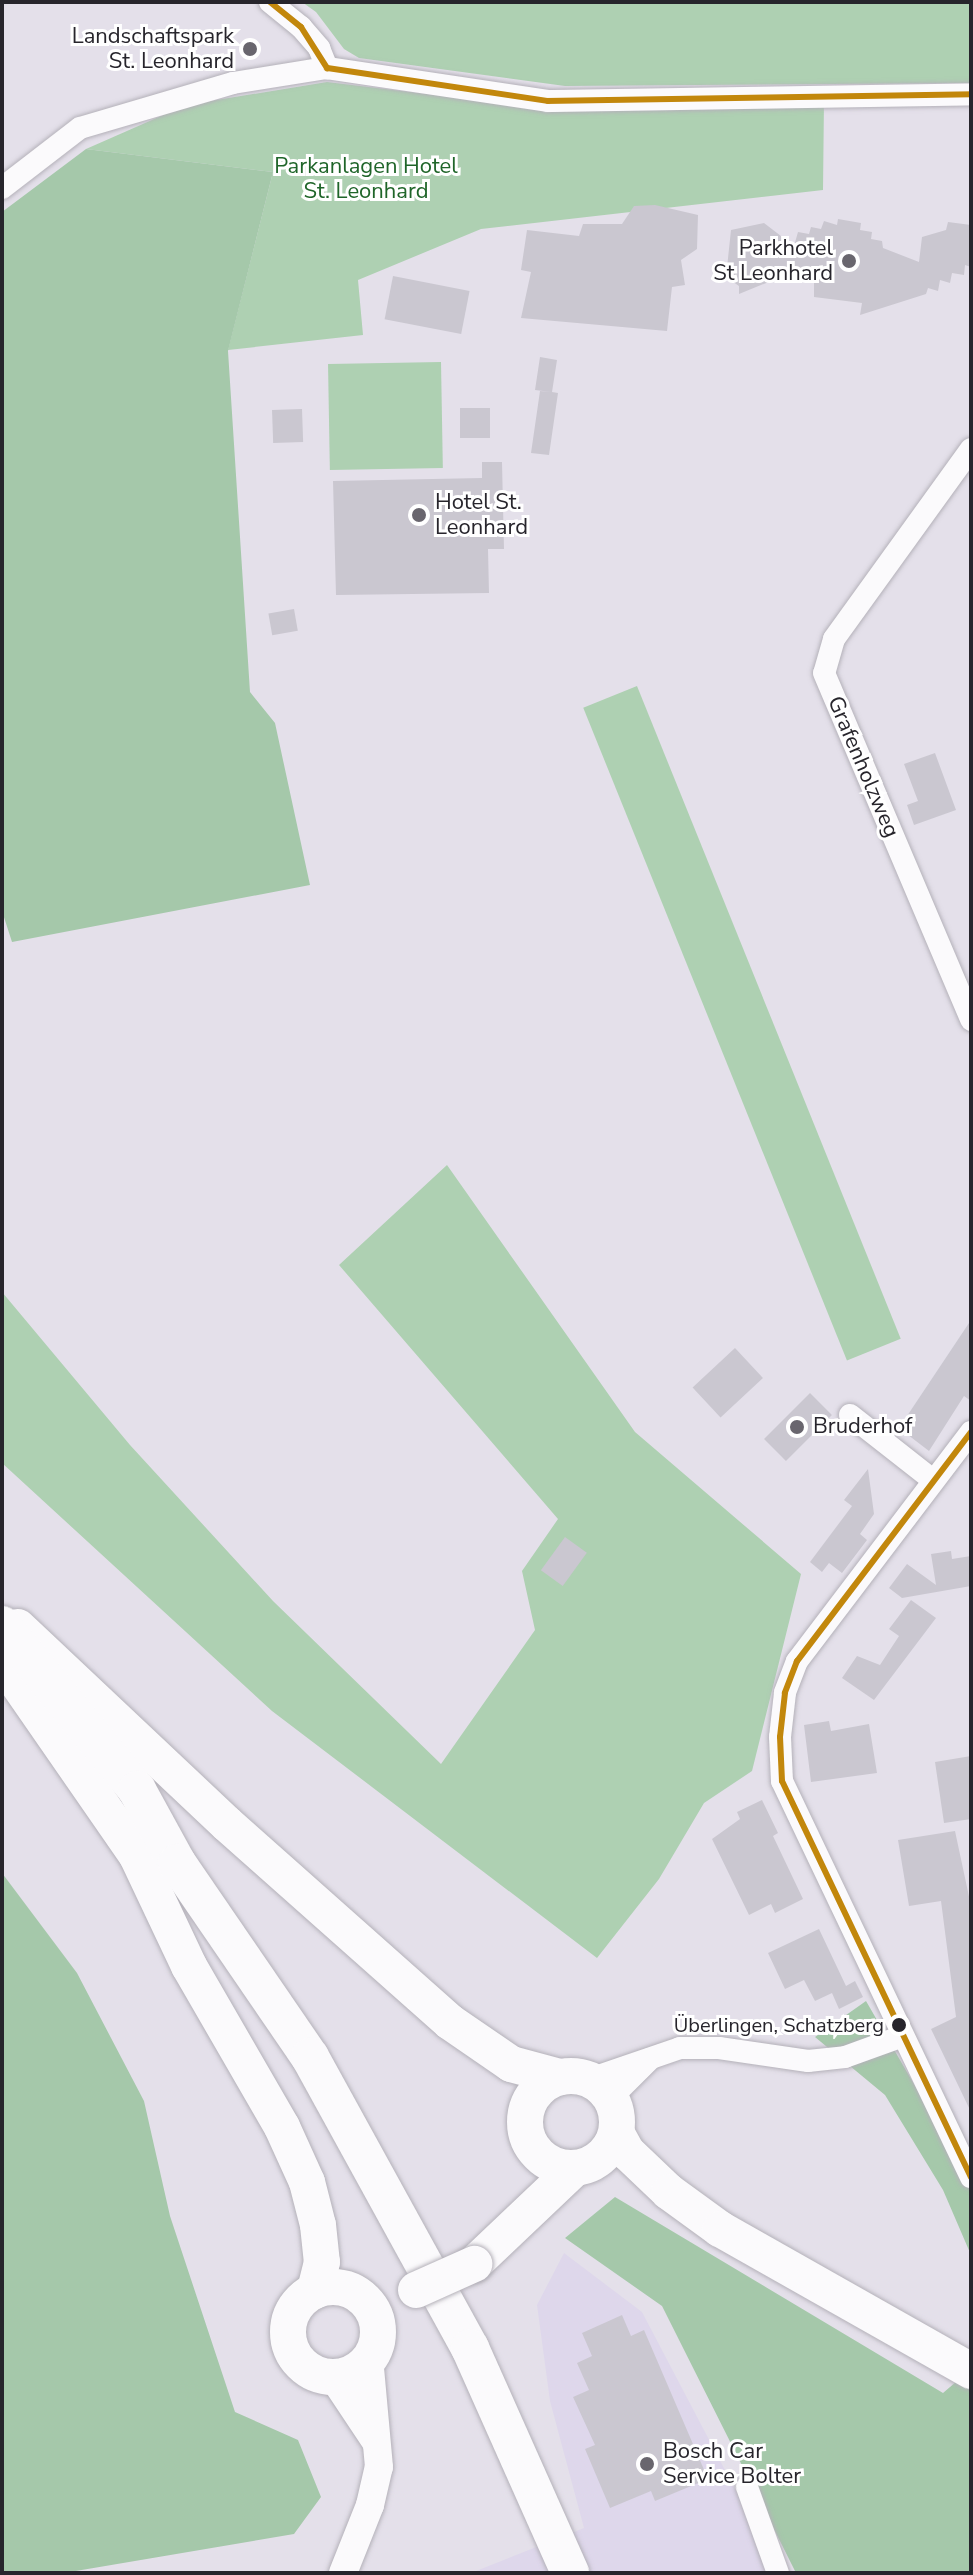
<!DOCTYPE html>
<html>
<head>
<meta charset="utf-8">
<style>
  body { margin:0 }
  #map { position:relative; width:973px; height:2575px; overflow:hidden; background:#e4e0ea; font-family:"Nunito Sans",sans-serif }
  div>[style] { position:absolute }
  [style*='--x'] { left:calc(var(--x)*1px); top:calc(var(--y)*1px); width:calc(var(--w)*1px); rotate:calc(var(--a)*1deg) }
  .built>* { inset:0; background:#ded7eb }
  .green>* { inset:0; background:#aed0b2; transform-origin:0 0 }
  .forest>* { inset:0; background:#a5c8aa }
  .building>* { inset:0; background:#cac7d0; transform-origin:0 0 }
  .roads { filter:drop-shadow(0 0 2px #b4b1b9) drop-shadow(0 0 2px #b4b1b9) }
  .minor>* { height:22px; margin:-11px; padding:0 11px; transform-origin:11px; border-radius:11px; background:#fbfafc }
  .tertiary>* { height:28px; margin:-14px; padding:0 14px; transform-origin:14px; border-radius:14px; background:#fbfafc }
  .primary>* { height:36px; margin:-18px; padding:0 18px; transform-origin:18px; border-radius:18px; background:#fbfafc }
  .primary>.ring { margin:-18px; padding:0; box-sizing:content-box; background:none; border:36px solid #fbfafc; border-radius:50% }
  .trunk>* { height:38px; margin:-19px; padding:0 19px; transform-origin:19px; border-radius:19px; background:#fbfafc }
  .bridges { filter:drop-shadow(0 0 2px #b4b1b9) drop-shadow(0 0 2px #b4b1b9) }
  .primary-bridge>* { height:36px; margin:-18px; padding:0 18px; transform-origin:18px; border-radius:18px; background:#fbfafc }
  .bus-1>* { height:6px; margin:-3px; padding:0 3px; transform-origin:3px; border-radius:3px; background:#c2870c }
  .dots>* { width:22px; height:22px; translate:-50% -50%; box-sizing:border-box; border:4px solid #fff; border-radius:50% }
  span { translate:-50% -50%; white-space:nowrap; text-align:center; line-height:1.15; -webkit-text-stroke:6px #fff; paint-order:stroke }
  .bus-label { font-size:20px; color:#27252c }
  .right { translate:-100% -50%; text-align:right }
  .poi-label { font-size:22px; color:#27252c }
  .left { translate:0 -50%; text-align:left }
  .park-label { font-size:22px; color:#1f6529 }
  .street-label { font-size:22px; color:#27252c }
  .frame { position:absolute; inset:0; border:4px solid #27252c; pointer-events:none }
</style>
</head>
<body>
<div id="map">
  <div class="built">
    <i style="clip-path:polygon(564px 2253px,642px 2312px,779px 2573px,471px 2573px,584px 2528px,550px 2401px,537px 2305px)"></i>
  </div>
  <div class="green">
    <i style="clip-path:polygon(302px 2px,971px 2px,971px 83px,565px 86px,359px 58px,344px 49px,316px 12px)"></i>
    <i style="clip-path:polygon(327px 82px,535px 107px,824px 100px,823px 190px,481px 229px,358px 280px,363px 335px,228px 350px,273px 172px,86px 149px,186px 105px)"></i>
    <i style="left:441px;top:362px;width:106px;height:113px;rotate:89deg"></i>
    <i style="left:637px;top:686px;width:704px;height:58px;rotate:68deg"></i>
    <i style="clip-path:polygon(447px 1165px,635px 1432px,801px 1574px,752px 1771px,704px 1803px,659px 1879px,597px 1958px,272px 1711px,2px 1463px,2px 1292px,130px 1445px,273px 1601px,441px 1764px,535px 1630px,522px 1571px,558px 1519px,339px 1265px)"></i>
  </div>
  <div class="forest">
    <i style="clip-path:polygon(86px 149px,273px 172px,228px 351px,250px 692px,275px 723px,310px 885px,12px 942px,2px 911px,2px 212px)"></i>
    <i style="clip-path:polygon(2px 1873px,77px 1973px,144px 2101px,170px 2216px,235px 2412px,298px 2440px,321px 2497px,294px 2534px,64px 2573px,2px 2573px)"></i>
    <i style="clip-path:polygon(866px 2001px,971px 2183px,971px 2255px,943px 2190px,885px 2095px,815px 2037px)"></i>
    <i style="clip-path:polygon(615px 2197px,943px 2393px,971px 2369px,971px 2573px,796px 2573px,662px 2306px,565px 2238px)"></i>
  </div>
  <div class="building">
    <i style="clip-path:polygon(655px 205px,698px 215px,697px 249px,681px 260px,685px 285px,672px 287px,667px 331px,521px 318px,531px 272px,521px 270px,527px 230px,579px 236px,583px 224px,622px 224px,634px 206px)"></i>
    <i style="clip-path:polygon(838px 219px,861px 223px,860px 230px,872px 232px,871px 239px,882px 241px,883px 248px,919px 262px,922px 237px,946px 230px,948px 222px,971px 225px,971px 267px,965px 265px,964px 275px,952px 273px,950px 283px,940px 280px,938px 291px,928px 288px,926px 294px,860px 315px,862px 303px,814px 297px,814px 283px,798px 270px,739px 294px,739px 286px,726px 277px,731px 230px,764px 223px,794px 246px,798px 232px,809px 234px,811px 227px,821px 229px,824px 221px,837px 225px)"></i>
    <i style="left:393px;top:276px;width:78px;height:44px;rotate:11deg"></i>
    <i style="clip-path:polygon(540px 357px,557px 360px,552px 392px,558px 393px,549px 455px,531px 453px,540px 391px,551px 392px,535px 390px)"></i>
    <i style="left:490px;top:408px;width:30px;height:30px;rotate:90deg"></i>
    <i style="left:302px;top:409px;width:33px;height:30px;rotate:88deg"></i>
    <i style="clip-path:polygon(482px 462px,502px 462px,504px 549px,488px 549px,489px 593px,336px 595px,333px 481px,482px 478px)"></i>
    <i style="left:294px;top:609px;width:22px;height:26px;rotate:80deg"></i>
    <i style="clip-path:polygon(935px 753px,956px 810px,914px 825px,907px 805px,918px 801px,904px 764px)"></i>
    <i style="clip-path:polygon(971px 1320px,971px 1401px,964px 1396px,929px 1451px,899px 1428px)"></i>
    <i style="left:735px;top:1348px;width:41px;height:58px;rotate:47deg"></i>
    <i style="left:810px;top:1393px;width:31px;height:65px;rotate:45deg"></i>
    <i style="clip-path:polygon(868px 1469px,874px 1514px,860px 1534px,867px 1540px,842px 1573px,829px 1563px,822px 1572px,810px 1562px,852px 1506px,844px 1500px)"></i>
    <i style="left:565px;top:1537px;width:27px;height:41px;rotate:36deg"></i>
    <i style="clip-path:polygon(951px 1551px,952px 1559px,971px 1556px,971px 1586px,902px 1598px,889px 1588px,907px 1564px,936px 1585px,931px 1554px)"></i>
    <i style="clip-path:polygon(911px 1600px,936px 1618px,874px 1700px,842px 1678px,857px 1656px,880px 1665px,899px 1636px,889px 1629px)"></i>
    <i style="clip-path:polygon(829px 1721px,831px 1731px,869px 1724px,877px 1773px,811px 1782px,804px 1725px)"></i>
    <i style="clip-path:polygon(971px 1756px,971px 1819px,944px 1823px,935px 1762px)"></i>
    <i style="clip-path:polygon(762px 1800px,778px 1833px,773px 1836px,803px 1899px,775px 1913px,771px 1904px,749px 1915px,712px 1839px,740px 1819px,737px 1812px)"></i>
    <i style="clip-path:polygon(955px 1831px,971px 1906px,971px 2112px,931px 2029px,956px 2017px,941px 1901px,909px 1906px,898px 1840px)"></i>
    <i style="clip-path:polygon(819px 1929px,846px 1986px,855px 1981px,863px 1997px,839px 2009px,832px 1993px,815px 2001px,804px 1980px,785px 1989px,768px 1953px)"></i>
    <i style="clip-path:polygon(622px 2315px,631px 2336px,644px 2330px,708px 2479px,655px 2501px,651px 2491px,610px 2508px,585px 2449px,595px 2445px,573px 2397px,589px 2390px,577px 2363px,592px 2356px,582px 2333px)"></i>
  </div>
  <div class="roads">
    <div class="minor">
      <i style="--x:270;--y:2;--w:40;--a:39"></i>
      <i style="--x:301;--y:27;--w:28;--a:49"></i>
      <i style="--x:319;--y:48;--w:22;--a:68"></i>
      <i style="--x:2;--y:188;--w:98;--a:-37.6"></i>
      <i style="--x:80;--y:128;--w:159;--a:-16.4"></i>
      <i style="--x:233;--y:83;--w:95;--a:-9.1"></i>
      <i style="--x:327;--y:68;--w:223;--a:8.5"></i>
      <i style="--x:548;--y:101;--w:423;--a:-0.9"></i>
      <i style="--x:971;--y:449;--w:234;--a:125.8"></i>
      <i style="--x:834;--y:639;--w:35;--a:106"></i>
      <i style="--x:824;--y:673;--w:377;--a:67"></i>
      <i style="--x:850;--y:1415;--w:105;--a:38.1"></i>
      <i style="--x:971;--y:1432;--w:288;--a:127.2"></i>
      <i style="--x:797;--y:1661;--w:34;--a:111"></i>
      <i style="--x:785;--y:1693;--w:44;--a:96.5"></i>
      <i style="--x:780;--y:1737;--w:44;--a:87.4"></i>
      <i style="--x:782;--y:1781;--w:439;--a:64.5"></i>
      <i style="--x:590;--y:2079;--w:95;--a:-19"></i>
      <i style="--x:680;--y:2048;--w:39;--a:0"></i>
      <i style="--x:719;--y:2048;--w:90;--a:8.3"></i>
      <i style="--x:808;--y:2061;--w:37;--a:-6"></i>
      <i style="--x:845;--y:2057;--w:59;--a:-20"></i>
      <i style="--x:611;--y:2098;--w:55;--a:-45"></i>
      <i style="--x:747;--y:2487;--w:91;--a:70.2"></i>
    </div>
    <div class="tertiary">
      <i style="--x:332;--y:2376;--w:79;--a:56.3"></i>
      <i style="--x:343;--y:2573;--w:73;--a:-68.3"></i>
      <i style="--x:370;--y:2505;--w:39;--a:-77"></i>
      <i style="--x:379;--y:2467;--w:109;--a:-95.2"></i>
    </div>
    <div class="primary">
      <i style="--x:18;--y:1627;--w:287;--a:43.3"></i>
      <i style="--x:227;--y:1824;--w:298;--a:41.6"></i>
      <i style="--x:450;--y:2022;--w:74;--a:34.5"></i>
      <i style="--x:511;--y:2064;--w:51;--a:14.9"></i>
      <i style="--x:2;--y:1661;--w:237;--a:55.3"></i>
      <i style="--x:137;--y:1856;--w:122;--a:64.7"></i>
      <i style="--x:189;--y:1966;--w:186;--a:60"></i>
      <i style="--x:282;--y:2127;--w:60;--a:65.6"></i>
      <i style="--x:307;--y:2182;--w:44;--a:75.7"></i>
      <i style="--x:318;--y:2225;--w:37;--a:84"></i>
      <i style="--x:322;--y:2262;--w:30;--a:104"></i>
      <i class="ring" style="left:525px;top:2076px;width:56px;height:56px"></i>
      <i style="--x:617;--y:2134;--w:21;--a:61"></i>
      <i style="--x:627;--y:2152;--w:58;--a:43.6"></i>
      <i style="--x:669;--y:2192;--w:63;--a:36"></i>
      <i style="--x:720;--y:2229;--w:288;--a:29.5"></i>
      <i style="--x:474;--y:2264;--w:138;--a:-43.5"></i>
      <i class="ring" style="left:288px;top:2287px;width:54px;height:54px"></i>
    </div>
    <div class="trunk">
      <i style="--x:2;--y:1625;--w:213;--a:50.7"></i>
      <i style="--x:137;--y:1790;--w:83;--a:61.3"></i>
      <i style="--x:177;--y:1863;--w:235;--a:55.6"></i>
      <i style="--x:310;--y:2057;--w:332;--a:61.2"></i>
      <i style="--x:470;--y:2348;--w:246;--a:66"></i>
    </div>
  </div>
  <div class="bridges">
    <div class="primary-bridge">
      <i style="--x:416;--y:2290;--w:64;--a:-24.1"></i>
    </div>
  </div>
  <div class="bus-1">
    <i style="--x:270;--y:2;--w:40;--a:39"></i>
    <i style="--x:301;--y:27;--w:49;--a:57.6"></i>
    <i style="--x:327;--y:68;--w:223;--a:8.5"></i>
    <i style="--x:548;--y:101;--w:423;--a:-0.9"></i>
    <i style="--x:971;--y:1432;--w:288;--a:127.2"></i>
    <i style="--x:797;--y:1661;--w:34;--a:111"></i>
    <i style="--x:785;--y:1693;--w:44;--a:96.5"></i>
    <i style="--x:780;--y:1737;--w:44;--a:87.4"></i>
    <i style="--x:782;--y:1781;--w:439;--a:64.5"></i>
  </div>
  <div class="dots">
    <i style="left:250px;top:49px;background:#69666e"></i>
    <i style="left:849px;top:261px;background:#69666e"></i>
    <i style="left:419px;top:515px;background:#69666e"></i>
    <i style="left:797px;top:1427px;background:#69666e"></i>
    <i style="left:899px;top:2025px;background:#27252c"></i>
    <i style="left:647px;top:2464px;background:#69666e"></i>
  </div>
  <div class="bus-label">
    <span class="right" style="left:884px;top:2025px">Überlingen, Schatzberg</span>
  </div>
  <div class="poi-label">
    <span class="right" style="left:234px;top:49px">Landschaftspark<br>St. Leonhard</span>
    <span class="right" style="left:833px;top:261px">Parkhotel<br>St Leonhard</span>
    <span class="left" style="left:435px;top:515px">Hotel St.<br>Leonhard</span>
    <span class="left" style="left:813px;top:1427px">Bruderhof</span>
    <span class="left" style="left:663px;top:2464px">Bosch Car<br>Service Bolter</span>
  </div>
  <div class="park-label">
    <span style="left:366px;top:179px">Parkanlagen Hotel<br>St. Leonhard</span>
  </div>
  <div class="street-label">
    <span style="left:863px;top:767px;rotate:67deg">Grafenholzweg</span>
  </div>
  <div class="frame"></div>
</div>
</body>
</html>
